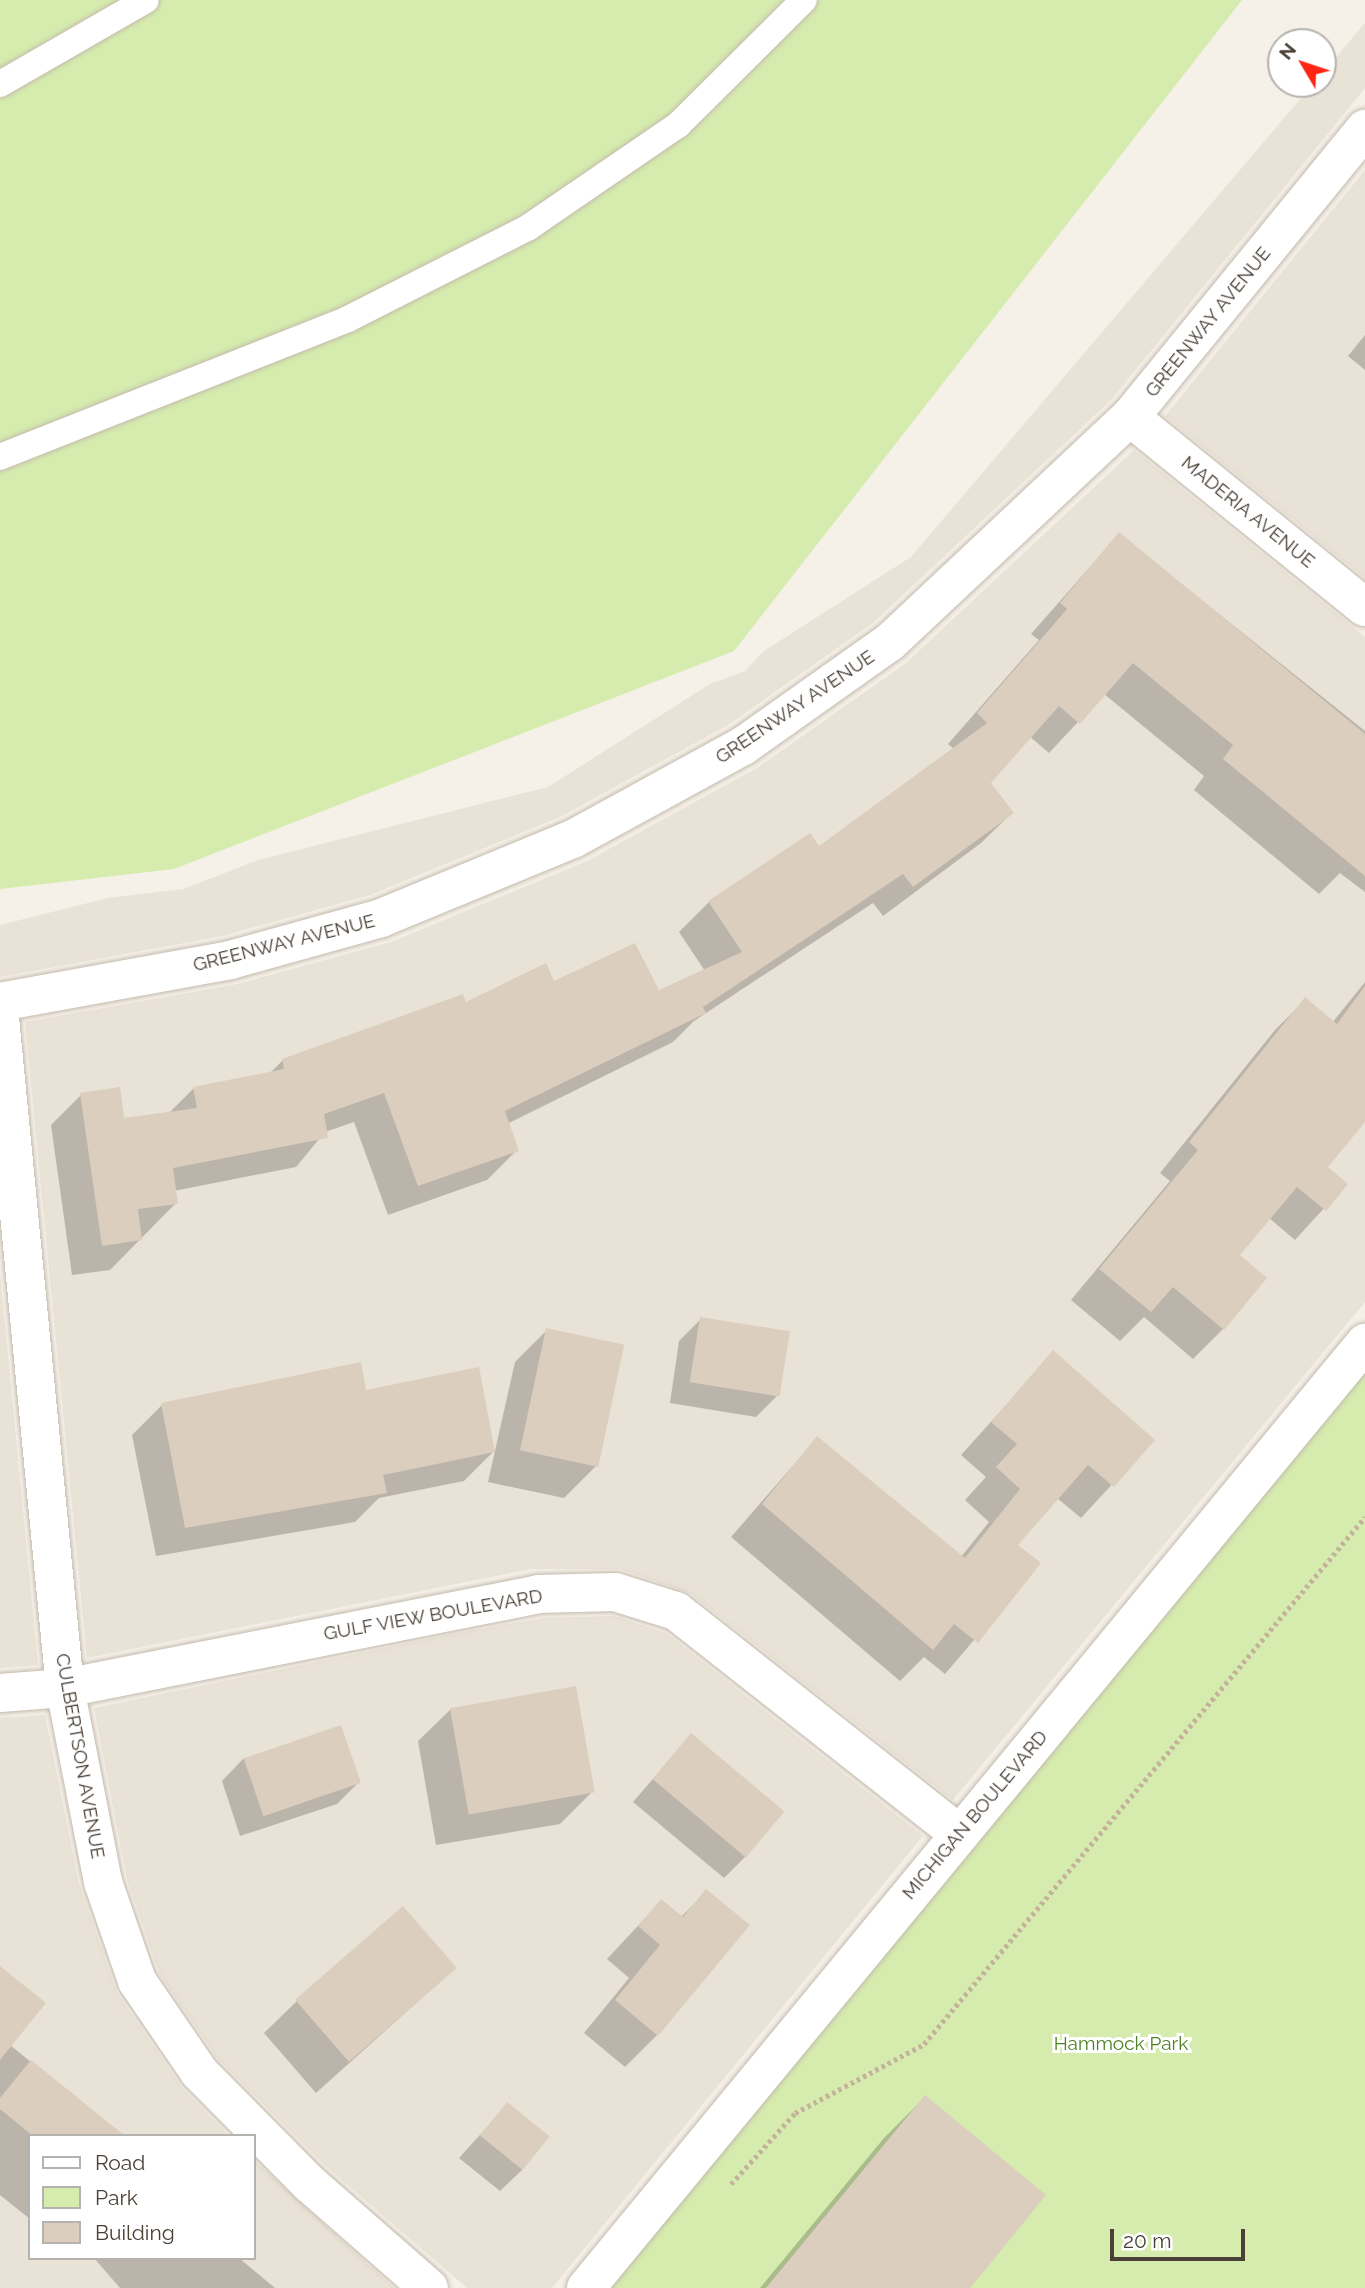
<!DOCTYPE html>
<html>
<head>
<meta charset="utf-8">
<style>
  body { margin:0 }
  #map { position:relative; width:1365px; height:2288px; overflow:hidden; background:#f5f0e8; font-family:Raleway,sans-serif }
  div>[style] { position:absolute }
  [style*='--x'] { left:calc(var(--x)*1px); top:calc(var(--y)*1px); width:calc(var(--w)*1px); rotate:calc(var(--a)*1deg) }
  .residential>* { inset:0; background:#e9e2d6 }
  .green>* { inset:0; background:#d5ecae }
  .shadow>* { inset:0; background:#0003 }
  .building>* { inset:0; background:#dbcebf; transform-origin:0 0 }
  .path>* { height:4.5px; margin-top:-2.25px; transform-origin:0; background:repeating-linear-gradient(90deg,#c4b29a 0 3.5px,transparent 0 7px) }
  .roads { filter:drop-shadow(0 0 2px #c4baad) drop-shadow(0 0 2px #c4baad) }
  .service>* { height:26px; margin:-13px; padding:0 13px; transform-origin:13px; border-radius:13px; background:#fff }
  .minor>* { height:38px; margin:-19px; padding:0 19px; transform-origin:19px; border-radius:19px; background:#fff }
  .tertiary>* { height:38px; margin:-19px; padding:0 19px; transform-origin:19px; border-radius:19px; background:#fff }
  span { translate:-50% -50%; white-space:nowrap; text-align:center; line-height:1.15; -webkit-text-stroke:6px #fff; paint-order:stroke }
  .street-label { font-size:19px; color:#494036 }
  .park-label { font-size:19px; color:#4e8024 }
  .legend { position:absolute; left:28px; top:2134px; width:228px; height:126px; box-sizing:border-box; background:#fff; border:2px solid #b6b3af; margin:0; padding:9px 12px; list-style:none; font-size:21px; color:#494036 }
  .legend li { display:flex; align-items:center; gap:14px; height:35px }
  .legend b { width:35px; border:2px solid #b6b3af }
  .north { position:absolute; left:1267px; top:28px; width:70px; height:70px; box-sizing:border-box; background:#fff; border:2px solid #b6b3af; border-radius:50%; rotate:309deg; font-size:19px; font-weight:700; line-height:28px; text-align:center; color:#494036 }
  .north::after { content:''; display:block; margin:auto; width:24px; height:32px; background:#ff2515; clip-path:polygon(50% 0,100% 100%,50% 72%,0 100%) }
  .scale { position:absolute; left:1110px; top:2229px; width:135px; height:32px; box-sizing:border-box; border:4px solid #494036; border-top:0; padding-left:9px; font-size:21px; line-height:24px; white-space:nowrap; color:#494036; -webkit-text-stroke:5px #fff; paint-order:stroke }
</style>
</head>
<body>
<div id="map">
  <div class="residential">
    <i style="clip-path:polygon(1365px 23px,1365px 88px,1111px 400px,873px 623px,728px 725px,560px 817px,370px 895px,222px 936px,0 977px,0 925px,108px 898px,184px 889px,258px 860px,548px 787px,710px 684px,745px 671px,764px 651px,911px 557px,1313px 84px,1323px 84px,1323px 73px)"></i>
    <i style="clip-path:polygon(1365px 170px,1365px 578px,1165px 416px)"></i>
    <i style="clip-path:polygon(1134px 450px,1365px 637px,1365px 1302px,953px 1800px,690px 1593px,620px 1569px,531px 1569px,87px 1658px,25px 1022px,238px 984px,391px 942px,587px 861px,757px 768px,906px 663px)"></i>
    <i style="clip-path:polygon(0 1273px,38px 1665px,0 1668px)"></i>
    <i style="clip-path:polygon(614px 1616px,666px 1633px,923px 1836px,552px 2288px,467px 2288px,327px 2167px,217px 2058px,159px 1973px,127px 1879px,94px 1708px,447px 1635px,543px 1618px)"></i>
    <i style="clip-path:polygon(45px 1715px,79px 1884px,117px 1993px,182px 2088px,229px 2136px,30px 2136px,30px 2258px,254px 2258px,254px 2160px,394px 2288px,0 2288px,0 1718px)"></i>
  </div>
  <div class="green">
    <i style="clip-path:polygon(0 0,1242px 0,734px 651px,174px 869px,0 889px)"></i>
    <i style="clip-path:polygon(1365px 1363px,1365px 2288px,607px 2288px)"></i>
  </div>
  <div class="shadow">
    <i style="clip-path:polygon(1365px 335px,1365px 370px,1348px 356px)"></i>
    <i style="clip-path:polygon(1119px 534px,1365px 731px,1365px 892px,1340px 873px,1319px 894px,1194px 790px,1204px 776px,1104px 694px,1049px 753px,1029px 736px,989px 782px,1012px 813px,981px 843px,883px 916px,873px 903px,694px 1021px,673px 1042px,507px 1124px,517px 1150px,487px 1180px,388px 1215px,354px 1122px,325px 1132px,296px 1167px,174px 1191px,176px 1203px,110px 1270px,72px 1275px,51px 1125px,81px 1095px,123px 1120px,169px 1113px,194px 1088px,269px 1074px,283px 1060px,465px 1004px,554px 984px,658px 993px,705px 971px,679px 932px,709px 902px,818px 848px,954px 749px,948px 744px,1039px 640px,1031px 634px)"></i>
    <i style="clip-path:polygon(1365px 982px,1365px 1119px,1326px 1168px,1346px 1184px,1295px 1240px,1269px 1218px,1238px 1255px,1223px 1329px,1193px 1359px,1144px 1317px,1120px 1341px,1071px 1300px,1170px 1181px,1160px 1173px,1275px 1030px,1305px 1000px,1332px 1023px)"></i>
    <i style="clip-path:polygon(701px 1319px,778px 1395px,756px 1417px,670px 1403px,679px 1341px)"></i>
    <i style="clip-path:polygon(547px 1330px,596px 1466px,564px 1498px,488px 1482px,515px 1362px)"></i>
    <i style="clip-path:polygon(1053px 1353px,1153px 1440px,1081px 1518px,1057px 1498px,1015px 1546px,1039px 1564px,945px 1674px,924px 1657px,900px 1681px,731px 1537px,817px 1438px,961px 1557px,989px 1522px,965px 1500px,986px 1477px,961px 1455px)"></i>
    <i style="clip-path:polygon(365px 1392px,493px 1452px,464px 1481px,379px 1498px,355px 1522px,156px 1556px,132px 1435px,162px 1405px)"></i>
    <i style="clip-path:polygon(451px 1709px,592px 1792px,560px 1824px,436px 1845px,418px 1741px)"></i>
    <i style="clip-path:polygon(340px 1727px,359px 1782px,337px 1804px,240px 1836px,222px 1781px,243px 1759px)"></i>
    <i style="clip-path:polygon(691px 1735px,746px 1856px,724px 1878px,633px 1802px)"></i>
    <i style="clip-path:polygon(706px 1892px,657px 2035px,625px 2067px,584px 2033px,629px 1978px,607px 1959px,661px 1901px,681px 1917px)"></i>
    <i style="clip-path:polygon(0 1968px,10px 2045px,122px 2136px,30px 2136px,30px 2219px,0 2195px)"></i>
    <i style="clip-path:polygon(455px 1968px,316px 2093px,264px 2033px,297px 2001px)"></i>
    <i style="clip-path:polygon(925px 2097px,967px 2288px,760px 2288px,884px 2138px)"></i>
    <i style="clip-path:polygon(507px 2105px,522px 2170px,500px 2191px,459px 2158px)"></i>
    <i style="clip-path:polygon(94px 2258px,239px 2258px,275px 2288px,120px 2288px)"></i>
  </div>
  <div class="building">
    <i style="clip-path:polygon(1119px 532px,1365px 734px,1365px 876px,1223px 759px,1233px 745px,1133px 663px,1080px 724px,1059px 706px,991px 783px,1014px 813px,913px 887px,903px 874px,703px 1007px,706px 1013px,505px 1111px,519px 1151px,418px 1186px,384px 1093px,324px 1114px,328px 1138px,173px 1168px,178px 1204px,138px 1209px,142px 1240px,102px 1246px,80px 1093px,120px 1087px,124px 1118px,197px 1108px,193px 1087px,284px 1069px,282px 1059px,463px 994px,466px 1002px,546px 963px,554px 981px,635px 943px,659px 990px,742px 952px,708px 901px,810px 833px,819px 846px,987px 723px,977px 713px,1067px 609px,1060px 603px)"></i>
    <i style="clip-path:polygon(1365px 986px,1365px 1122px,1328px 1167px,1348px 1184px,1326px 1211px,1297px 1187px,1240px 1255px,1267px 1278px,1224px 1330px,1173px 1287px,1151px 1312px,1099px 1269px,1198px 1150px,1189px 1142px,1305px 997px,1337px 1024px)"></i>
    <i style="left:700px;top:1317px;width:91px;height:66px;rotate:9deg"></i>
    <i style="left:546px;top:1328px;width:80px;height:125px;rotate:12deg"></i>
    <i style="clip-path:polygon(1053px 1350px,1155px 1440px,1114px 1487px,1088px 1465px,1018px 1545px,1041px 1563px,978px 1643px,954px 1624px,933px 1650px,762px 1504px,817px 1436px,965px 1558px,1020px 1489px,996px 1467px,1017px 1444px,991px 1422px)"></i>
    <i style="clip-path:polygon(361px 1362px,366px 1390px,479px 1367px,495px 1452px,383px 1475px,387px 1493px,185px 1528px,161px 1403px)"></i>
    <i style="left:576px;top:1686px;width:108px;height:128px;rotate:80deg"></i>
    <i style="left:341px;top:1725px;width:61px;height:103px;rotate:71deg"></i>
    <i style="left:691px;top:1733px;width:122px;height:60px;rotate:40deg"></i>
    <i style="clip-path:polygon(706px 1889px,750px 1925px,658px 2036px,615px 2000px,660px 1945px,638px 1926px,661px 1899px,683px 1917px)"></i>
    <i style="left:403px;top:1906px;width:82px;height:143px;rotate:49deg"></i>
    <i style="clip-path:polygon(0 1966px,46px 2003px,0 2060px)"></i>
    <i style="clip-path:polygon(31px 2060px,125px 2136px,33px 2136px,0 2109px,0 2098px)"></i>
    <i style="clip-path:polygon(925px 2095px,1046px 2195px,981px 2275px,970px 2288px,766px 2288px)"></i>
    <i style="left:507px;top:2102px;width:55px;height:43px;rotate:39deg"></i>
  </div>
  <div class="path">
    <i style="--x:731;--y:2184;--w:96;--a:-48"></i>
    <i style="--x:795;--y:2113;--w:146;--a:-28.1"></i>
    <i style="--x:924;--y:2044;--w:687;--a:-50.08"></i>
  </div>
  <div class="roads">
    <div class="service">
      <i style="--x:0;--y:84;--w:168;--a:-29.9"></i>
      <i style="--x:0;--y:457;--w:374;--a:-21.6"></i>
      <i style="--x:348;--y:319;--w:203;--a:-26.9"></i>
      <i style="--x:529;--y:227;--w:181;--a:-34.4"></i>
      <i style="--x:678;--y:125;--w:177;--a:-44.8"></i>
    </div>
    <div class="minor">
      <i style="--x:1130;--y:417;--w:302;--a:39"></i>
      <i style="--x:0;--y:1002;--w:234;--a:-10.3"></i>
      <i style="--x:230;--y:960;--w:157;--a:-15.5"></i>
      <i style="--x:381;--y:918;--w:208;--a:-22.4"></i>
      <i style="--x:573;--y:839;--w:194;--a:-28.7"></i>
      <i style="--x:743;--y:746;--w:180;--a:-35.3"></i>
      <i style="--x:890;--y:642;--w:329;--a:-43.2"></i>
      <i style="--x:1130;--y:417;--w:372;--a:-50.8"></i>
      <i style="--x:0;--y:1018;--w:673;--a:84.46"></i>
      <i style="--x:65;--y:1688;--w:198;--a:78.9"></i>
      <i style="--x:103;--y:1882;--w:105;--a:71"></i>
      <i style="--x:137;--y:1981;--w:110;--a:55.7"></i>
      <i style="--x:199;--y:2072;--w:158;--a:45.3"></i>
      <i style="--x:310;--y:2184;--w:158;--a:41.2"></i>
      <i style="--x:0;--y:1693;--w:65;--a:-4.4"></i>
      <i style="--x:65;--y:1688;--w:482;--a:-11.2"></i>
      <i style="--x:538;--y:1594;--w:77;--a:-1.5"></i>
      <i style="--x:615;--y:1592;--w:64;--a:17.3"></i>
      <i style="--x:676;--y:1611;--w:360;--a:38.2"></i>
    </div>
    <div class="tertiary">
      <i style="--x:586;--y:2288;--w:1225;--a:-50.5"></i>
    </div>
  </div>
  <div class="street-label">
    <span style="left:1208px;top:322px;rotate:-51deg">GREENWAY AVENUE</span>
    <span style="left:1248px;top:512px;rotate:39deg">MADERIA AVENUE</span>
    <span style="left:795px;top:707px;rotate:-34deg">GREENWAY AVENUE</span>
    <span style="left:284px;top:943px;rotate:-14deg">GREENWAY AVENUE</span>
    <span style="left:433px;top:1615px;rotate:-10deg">GULF VIEW BOULEVARD</span>
    <span style="left:80px;top:1756px;rotate:80deg">CULBERTSON AVENUE</span>
    <span style="left:975px;top:1815px;rotate:-50deg">MICHIGAN BOULEVARD</span>
  </div>
  <div class="park-label">
    <span style="left:1121px;top:2044px">Hammock Park</span>
  </div>
  <ul class="legend">
  <li><b style="height:9px;background:#fff"></b>Road</li>
  <li><b style="height:19px;background:#d5ecae"></b>Park</li>
  <li><b style="height:19px;background:#dbcebf"></b>Building</li>
  </ul>
  <div class="north">N</div>
  <div class="scale">20 m</div>
</div>
</body>
</html>
